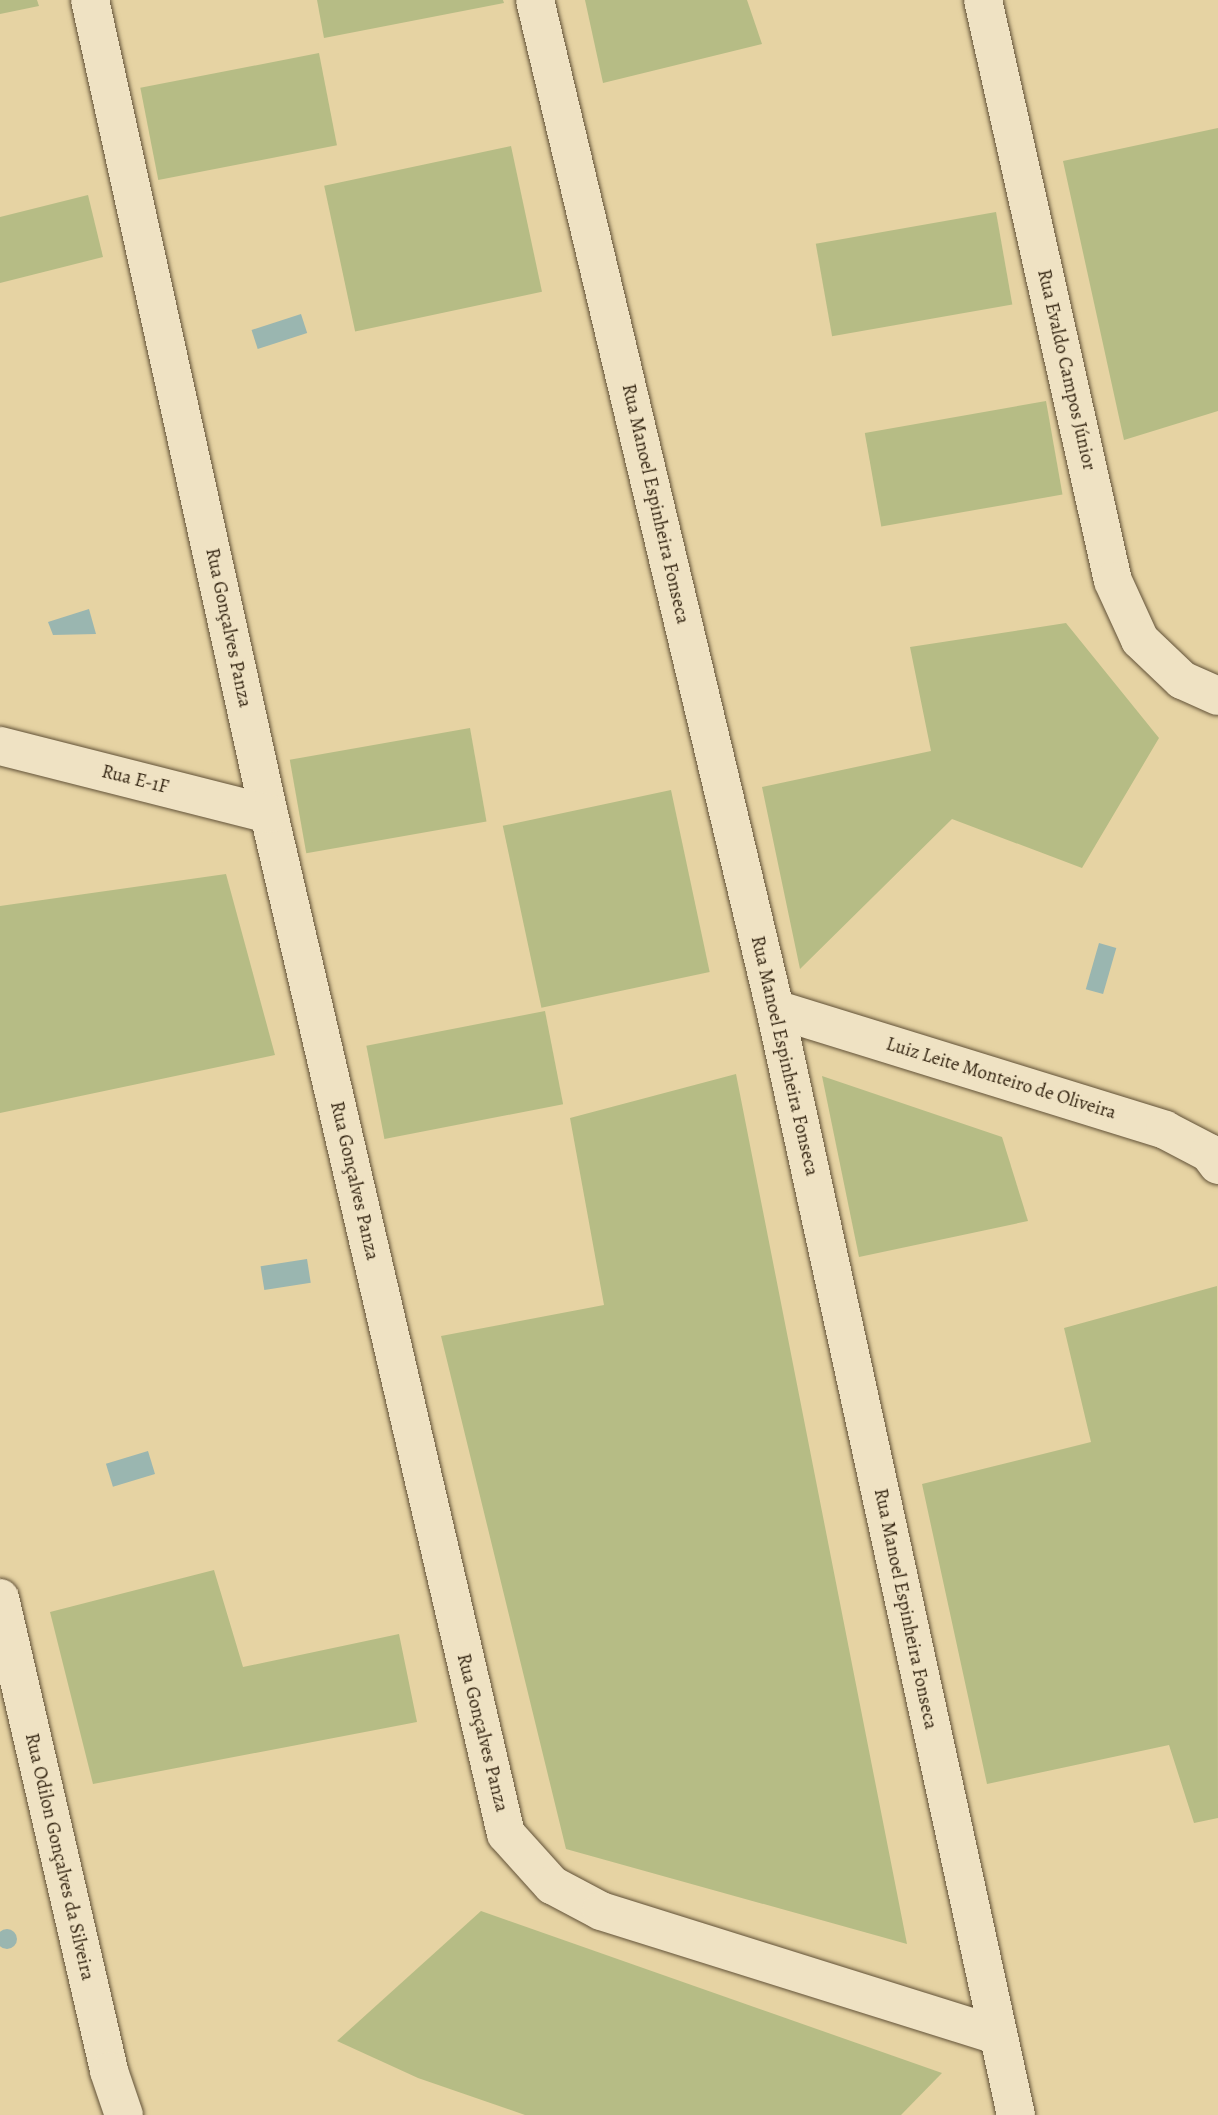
<!DOCTYPE html>
<html>
<head>
<meta charset="utf-8">
<style>
  body { margin:0 }
  #map { position:relative; width:1218px; height:2115px; overflow:hidden; background:#e6d3a3; font-family:Alegreya,serif }
  div>[style] { position:absolute }
  [style*='--x'] { left:calc(var(--x)*1px); top:calc(var(--y)*1px); width:calc(var(--w)*1px); rotate:calc(var(--a)*1deg) }
  .green>* { inset:0; background:#b6bc85; transform-origin:0 0 }
  .water>* { inset:0; background:#9ab6b0; transform-origin:0 0 }
  .round { border-radius:50% }
  .roads { filter:drop-shadow(0 0 2px #615137) drop-shadow(0 0 2px #615137) }
  .minor>* { height:38px; margin:-19px; padding:0 19px; transform-origin:19px; border-radius:19px; background:#efe2c3 }
  span { translate:-50% -50%; white-space:nowrap; text-align:center; line-height:1.15; -webkit-text-stroke:5px #efe2c3; paint-order:stroke }
  .street-label { font-size:19px; color:#352613 }
</style>
</head>
<body>
<div id="map">
  <div class="green">
    <i style="clip-path:polygon(0 0,37px 0,39px 6px,0 14px)"></i>
    <i style="clip-path:polygon(317px 0,503px 0,504px 3px,324px 38px)"></i>
    <i style="clip-path:polygon(585px 0,747px 0,762px 44px,603px 83px)"></i>
    <i style="left:319px;top:53px;width:94px;height:182px;rotate:79deg"></i>
    <i style="clip-path:polygon(1218px 128px,1218px 411px,1124px 440px,1063px 161px)"></i>
    <i style="left:511px;top:146px;width:149px;height:191px;rotate:78deg"></i>
    <i style="clip-path:polygon(88px 195px,103px 257px,0 283px,0 217px)"></i>
    <i style="left:996px;top:212px;width:94px;height:183px;rotate:80deg"></i>
    <i style="left:1046px;top:401px;width:95px;height:184px;rotate:80deg"></i>
    <i style="clip-path:polygon(1066px 623px,1159px 738px,1082px 868px,952px 819px,800px 969px,762px 787px,931px 751px,910px 647px)"></i>
    <i style="left:470px;top:728px;width:95px;height:183px;rotate:80deg"></i>
    <i style="left:671px;top:790px;width:186px;height:172px;rotate:78deg"></i>
    <i style="clip-path:polygon(226px 874px,275px 1055px,0 1113px,0 906px)"></i>
    <i style="left:545px;top:1011px;width:95px;height:182px;rotate:79deg"></i>
    <i style="clip-path:polygon(736px 1074px,907px 1944px,566px 1849px,441px 1336px,604px 1305px,570px 1118px)"></i>
    <i style="clip-path:polygon(822px 1076px,1002px 1137px,1028px 1221px,859px 1257px)"></i>
    <i style="clip-path:polygon(1217px 1286px,1218px 1818px,1194px 1823px,1169px 1745px,987px 1784px,922px 1484px,1091px 1442px,1064px 1328px)"></i>
    <i style="clip-path:polygon(214px 1570px,243px 1667px,399px 1634px,417px 1722px,93px 1784px,50px 1612px)"></i>
    <i style="clip-path:polygon(481px 1911px,942px 2073px,901px 2115px,525px 2115px,418px 2078px,337px 2041px)"></i>
  </div>
  <div class="water">
    <i style="left:301px;top:314px;width:20px;height:52px;rotate:72deg"></i>
    <i style="clip-path:polygon(89px 609px,96px 634px,53px 635px,48px 622px)"></i>
    <i style="left:1099px;top:943px;width:18px;height:48px;rotate:16deg"></i>
    <i style="left:307px;top:1259px;width:24px;height:47px;rotate:81deg"></i>
    <i style="left:148px;top:1451px;width:24px;height:44px;rotate:73deg"></i>
    <i class="round" style="left:-3px;top:1929px;width:20px;height:20px"></i>
  </div>
  <div class="roads">
    <div class="minor">
      <i style="--x:90;--y:0;--w:833;--a:77.6"></i>
      <i style="--x:269;--y:814;--w:1047;--a:76.92"></i>
      <i style="--x:506;--y:1834;--w:69;--a:48"></i>
      <i style="--x:552;--y:1885;--w:55;--a:28"></i>
      <i style="--x:601;--y:1911;--w:415;--a:17.4"></i>
      <i style="--x:535;--y:0;--w:1037;--a:76.62"></i>
      <i style="--x:775;--y:1009;--w:1132;--a:77.71"></i>
      <i style="--x:983;--y:0;--w:595;--a:77.39"></i>
      <i style="--x:1113;--y:581;--w:65;--a:65.4"></i>
      <i style="--x:1140;--y:640;--w:58;--a:43.6"></i>
      <i style="--x:1182;--y:680;--w:39;--a:24"></i>
      <i style="--x:0;--y:746;--w:277;--a:14.2"></i>
      <i style="--x:775;--y:1009;--w:408;--a:17.2"></i>
      <i style="--x:1165;--y:1130;--w:50;--a:27.6"></i>
      <i style="--x:1209;--y:1153;--w:15;--a:53"></i>
      <i style="--x:0;--y:1598;--w:485;--a:77"></i>
      <i style="--x:109;--y:2071;--w:46;--a:71.2"></i>
    </div>
  </div>
  <div class="street-label">
    <span style="left:1066px;top:370px;rotate:77deg">Rua Evaldo Campos Júnior</span>
    <span style="left:655px;top:504px;rotate:77deg">Rua Manoel Espinheira Fonseca</span>
    <span style="left:228px;top:628px;rotate:78deg">Rua Gonçalves Panza</span>
    <span style="left:135px;top:780px;rotate:14deg">Rua E-1F</span>
    <span style="left:784px;top:1056px;rotate:77deg">Rua Manoel Espinheira Fonseca</span>
    <span style="left:1001px;top:1079px;rotate:17deg">Luiz Leite Monteiro de Oliveira</span>
    <span style="left:354px;top:1181px;rotate:77deg">Rua Gonçalves Panza</span>
    <span style="left:905px;top:1609px;rotate:78deg">Rua Manoel Espinheira Fonseca</span>
    <span style="left:482px;top:1733px;rotate:76deg">Rua Gonçalves Panza</span>
    <span style="left:59px;top:1857px;rotate:77deg">Rua Odilon Gonçalves da Silveira</span>
  </div>
</div>
</body>
</html>
